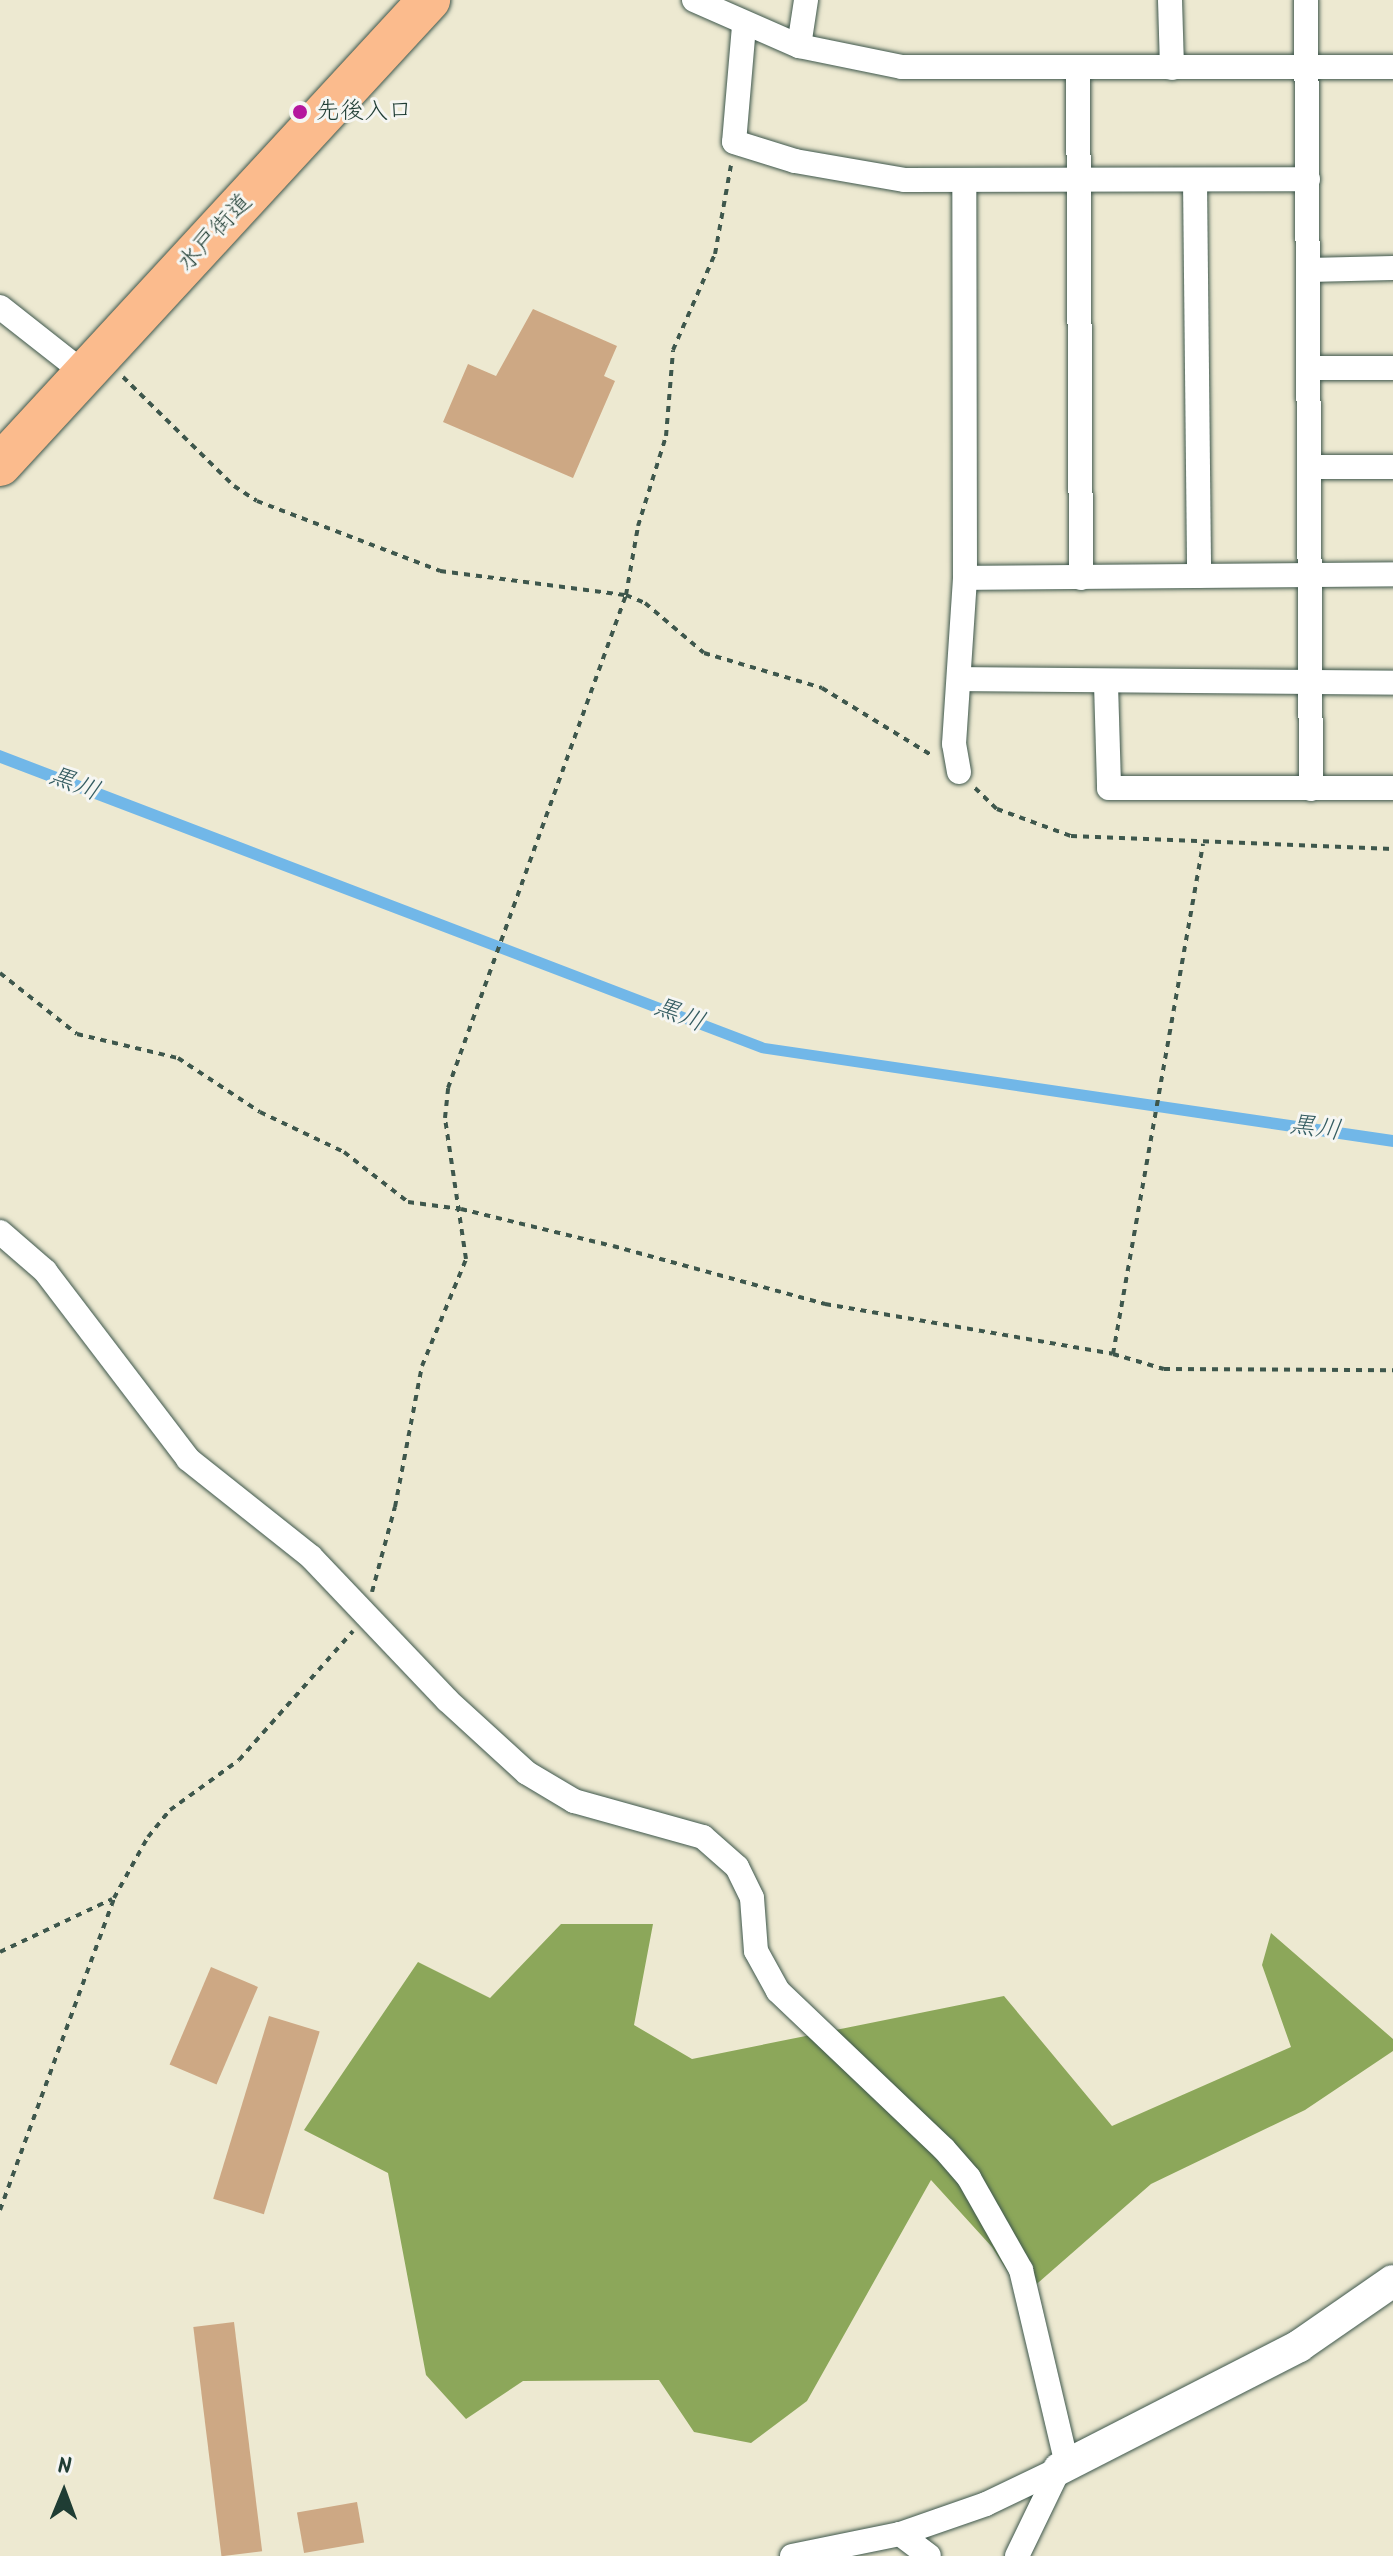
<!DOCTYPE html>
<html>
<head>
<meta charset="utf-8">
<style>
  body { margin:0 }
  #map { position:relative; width:1393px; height:2556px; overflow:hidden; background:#ede9d1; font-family:Kalam,"Klee One",sans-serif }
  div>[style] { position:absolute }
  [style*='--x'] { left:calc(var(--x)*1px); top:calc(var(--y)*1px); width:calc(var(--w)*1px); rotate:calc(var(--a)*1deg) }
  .forest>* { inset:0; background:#8ca75a }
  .water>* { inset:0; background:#71b7e8 }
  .building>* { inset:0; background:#cda884; transform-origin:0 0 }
  .path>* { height:4px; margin-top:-2px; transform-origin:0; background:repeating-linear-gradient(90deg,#3e574c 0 6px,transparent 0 12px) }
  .roads { filter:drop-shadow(0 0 2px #3e574c) drop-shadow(0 0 2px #3e574c) }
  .minor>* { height:24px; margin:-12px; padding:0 12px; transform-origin:12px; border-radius:12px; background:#fff }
  .tertiary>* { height:32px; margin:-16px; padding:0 16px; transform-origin:16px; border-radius:16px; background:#fff }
  .trunk>* { height:42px; margin:-21px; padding:0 21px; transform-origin:21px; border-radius:21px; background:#fbbb8d }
  .dots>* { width:22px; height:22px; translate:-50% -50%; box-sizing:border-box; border:4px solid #f6f6f2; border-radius:50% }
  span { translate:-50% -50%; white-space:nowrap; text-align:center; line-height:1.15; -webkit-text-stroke:6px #f6f6f2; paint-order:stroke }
  .poi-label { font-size:24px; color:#1f3d34 }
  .left { translate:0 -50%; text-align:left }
  .street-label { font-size:24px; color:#1f3d34 }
  .water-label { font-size:26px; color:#345c61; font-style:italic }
  .north { position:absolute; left:24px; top:2452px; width:80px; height:80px; -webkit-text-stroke:6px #f6f6f2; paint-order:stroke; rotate:1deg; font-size:22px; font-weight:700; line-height:32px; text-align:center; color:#1f3d34 }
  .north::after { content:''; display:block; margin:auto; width:28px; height:36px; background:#1f3d34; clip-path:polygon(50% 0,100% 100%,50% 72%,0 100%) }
</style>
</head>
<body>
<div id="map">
  <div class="forest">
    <i style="clip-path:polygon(561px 1924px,653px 1924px,634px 2025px,692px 2059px,1004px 1996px,1112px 2126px,1291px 2047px,1262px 1965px,1271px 1933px,1393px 2039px,1393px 2051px,1305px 2110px,1151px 2184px,1023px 2296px,992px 2247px,931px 2180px,807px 2401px,751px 2443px,694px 2432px,659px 2380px,523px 2381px,466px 2419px,426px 2375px,388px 2173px,304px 2130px,418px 1962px,490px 1998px)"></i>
  </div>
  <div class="water">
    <i style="clip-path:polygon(0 750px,765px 1043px,1393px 1135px,1393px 1147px,761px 1053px,0 763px)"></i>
  </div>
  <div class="building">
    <i style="clip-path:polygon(533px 309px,617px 346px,604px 376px,615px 381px,573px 478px,443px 422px,468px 364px,496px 376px)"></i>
    <i style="left:211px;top:1967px;width:51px;height:106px;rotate:23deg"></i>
    <i style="left:269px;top:2016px;width:53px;height:191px;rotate:17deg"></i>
    <i style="left:234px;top:2322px;width:231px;height:41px;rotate:83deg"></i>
    <i style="left:357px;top:2502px;width:41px;height:61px;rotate:80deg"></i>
  </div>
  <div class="path">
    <i style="--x:123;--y:377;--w:156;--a:44.5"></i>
    <i style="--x:234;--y:486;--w:27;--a:33"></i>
    <i style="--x:257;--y:501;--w:196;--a:20.9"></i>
    <i style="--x:440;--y:571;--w:188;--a:7.4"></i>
    <i style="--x:626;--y:595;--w:21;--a:23"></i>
    <i style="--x:645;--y:603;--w:77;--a:40.3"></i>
    <i style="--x:704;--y:653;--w:123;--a:16.5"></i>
    <i style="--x:822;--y:688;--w:130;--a:31.5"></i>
    <i style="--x:975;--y:788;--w:30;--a:44"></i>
    <i style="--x:997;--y:809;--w:79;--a:20"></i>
    <i style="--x:1071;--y:836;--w:322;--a:2.3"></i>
    <i style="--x:0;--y:973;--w:98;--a:38.4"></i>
    <i style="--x:77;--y:1034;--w:104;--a:13.4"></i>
    <i style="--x:178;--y:1058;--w:98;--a:33.4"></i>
    <i style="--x:260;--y:1112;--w:93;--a:25.5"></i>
    <i style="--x:344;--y:1152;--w:81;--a:38"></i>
    <i style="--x:408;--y:1202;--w:53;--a:7.5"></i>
    <i style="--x:461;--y:1209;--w:156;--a:13.7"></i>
    <i style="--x:613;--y:1246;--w:220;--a:15.3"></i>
    <i style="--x:825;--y:1304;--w:292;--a:9.8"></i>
    <i style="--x:1113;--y:1354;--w:53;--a:16.4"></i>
    <i style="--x:1164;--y:1369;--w:229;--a:0.3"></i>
    <i style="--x:1113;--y:1354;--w:518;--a:-79.99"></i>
    <i style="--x:372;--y:1592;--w:88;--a:-74.9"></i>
    <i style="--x:395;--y:1507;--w:144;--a:-79.2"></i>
    <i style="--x:422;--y:1366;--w:116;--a:-67.6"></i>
    <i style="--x:466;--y:1259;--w:143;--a:-98.5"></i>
    <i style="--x:445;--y:1118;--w:30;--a:-84"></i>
    <i style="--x:448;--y:1088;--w:524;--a:-70.15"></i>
    <i style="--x:626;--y:595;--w:70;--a:-80.1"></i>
    <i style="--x:638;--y:526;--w:94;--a:-72.7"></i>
    <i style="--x:666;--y:436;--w:86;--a:-85.3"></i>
    <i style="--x:673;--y:350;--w:105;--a:-66.4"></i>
    <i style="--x:715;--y:254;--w:90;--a:-79.8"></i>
    <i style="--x:0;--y:1952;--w:124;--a:-25.3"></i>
    <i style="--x:0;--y:2210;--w:332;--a:-69.9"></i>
    <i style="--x:114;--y:1898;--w:70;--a:-60.9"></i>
    <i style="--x:148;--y:1837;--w:35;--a:-51"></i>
    <i style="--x:170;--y:1810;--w:85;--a:-35.9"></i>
    <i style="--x:239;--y:1760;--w:172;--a:-48.5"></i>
  </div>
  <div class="roads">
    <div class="minor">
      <i style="--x:694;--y:0;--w:115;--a:23.7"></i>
      <i style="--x:799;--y:46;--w:105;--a:11.5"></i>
      <i style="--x:902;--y:67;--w:491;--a:0"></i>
      <i style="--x:1170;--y:0;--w:68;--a:88.3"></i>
      <i style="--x:1306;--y:0;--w:789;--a:89.64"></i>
      <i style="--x:744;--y:26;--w:116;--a:94.9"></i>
      <i style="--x:734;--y:142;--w:64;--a:17.3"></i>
      <i style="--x:795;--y:161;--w:112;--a:9.8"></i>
      <i style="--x:905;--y:180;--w:403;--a:-0.1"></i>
      <i style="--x:799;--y:46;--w:47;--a:-81.3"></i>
      <i style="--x:1078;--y:69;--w:509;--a:89.66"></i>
      <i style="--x:1195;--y:180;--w:396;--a:89.4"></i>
      <i style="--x:1308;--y:270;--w:85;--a:-1.3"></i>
      <i style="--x:0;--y:307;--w:107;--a:38.2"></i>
      <i style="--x:1309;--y:368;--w:84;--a:0"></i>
      <i style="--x:1310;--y:467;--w:83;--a:0"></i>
      <i style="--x:965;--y:578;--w:428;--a:-0.5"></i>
      <i style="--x:962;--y:679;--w:431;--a:0.5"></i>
      <i style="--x:1106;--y:684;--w:104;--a:88.3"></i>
      <i style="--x:1109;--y:788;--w:284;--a:0"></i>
      <i style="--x:959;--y:772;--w:28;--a:-100"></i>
      <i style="--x:954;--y:744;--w:166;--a:-86.2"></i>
      <i style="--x:965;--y:578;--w:398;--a:-90.1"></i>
      <i style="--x:0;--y:1232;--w:60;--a:40.9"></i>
      <i style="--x:45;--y:1271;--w:236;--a:52.7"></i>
      <i style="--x:188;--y:1459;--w:157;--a:38.5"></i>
      <i style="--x:311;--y:1557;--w:197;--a:46.4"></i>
      <i style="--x:447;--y:1700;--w:108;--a:42.4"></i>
      <i style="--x:527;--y:1773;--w:55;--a:30.8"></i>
      <i style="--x:574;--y:1801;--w:134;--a:15.6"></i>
      <i style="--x:703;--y:1837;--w:45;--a:41.4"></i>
      <i style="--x:737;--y:1867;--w:34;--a:64"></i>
      <i style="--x:752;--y:1898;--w:53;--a:85.7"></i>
      <i style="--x:756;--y:1951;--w:46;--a:61.2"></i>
      <i style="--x:778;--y:1991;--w:229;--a:43.6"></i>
      <i style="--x:944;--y:2149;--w:38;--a:49"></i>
      <i style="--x:969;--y:2178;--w:106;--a:60.5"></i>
      <i style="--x:1021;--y:2270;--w:200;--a:76.7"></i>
      <i style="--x:900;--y:2534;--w:36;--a:37"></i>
      <i style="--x:792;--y:2556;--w:110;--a:-11.5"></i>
      <i style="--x:900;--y:2534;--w:91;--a:-19.2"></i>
      <i style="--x:986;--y:2504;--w:81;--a:-25.6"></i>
      <i style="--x:1017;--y:2556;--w:97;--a:-64.2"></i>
    </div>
    <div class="tertiary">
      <i style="--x:1059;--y:2469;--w:270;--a:-27.1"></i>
      <i style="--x:1299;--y:2346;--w:114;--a:-34.7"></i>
    </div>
    <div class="trunk">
      <i style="--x:0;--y:465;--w:633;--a:-47.31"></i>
    </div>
  </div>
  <div class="dots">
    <i style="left:300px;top:112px;background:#b5179e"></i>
  </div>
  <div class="poi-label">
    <span class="left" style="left:316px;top:112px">先後入口</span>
  </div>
  <div class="street-label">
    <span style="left:215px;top:233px;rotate:-47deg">水戸街道</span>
  </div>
  <div class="water-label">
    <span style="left:74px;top:785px;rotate:21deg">黒川</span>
    <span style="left:679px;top:1016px;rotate:21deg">黒川</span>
    <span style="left:1315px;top:1129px;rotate:8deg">黒川</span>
  </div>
  <div class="north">N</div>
</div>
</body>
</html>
